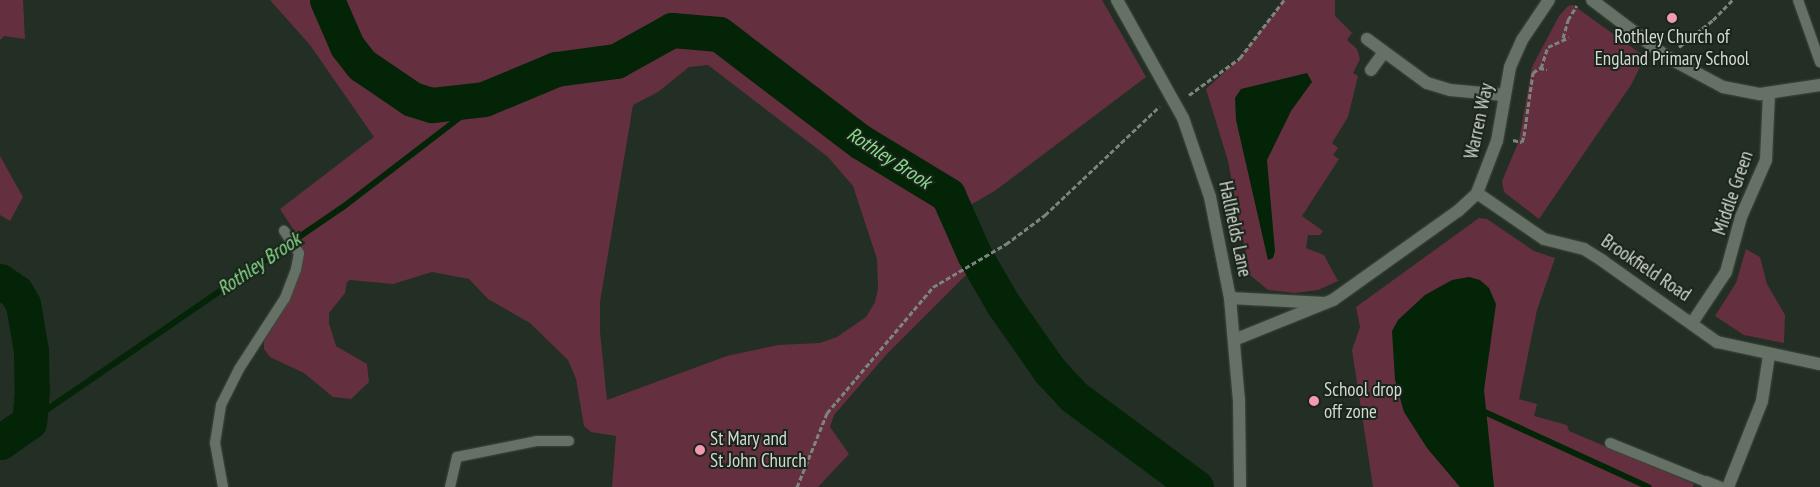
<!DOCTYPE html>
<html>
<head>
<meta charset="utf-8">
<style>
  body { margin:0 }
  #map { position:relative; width:1820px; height:487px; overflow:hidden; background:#232e24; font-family:"PT Sans Narrow",sans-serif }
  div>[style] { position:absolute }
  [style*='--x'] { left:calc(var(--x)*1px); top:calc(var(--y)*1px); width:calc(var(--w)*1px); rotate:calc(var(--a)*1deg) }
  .green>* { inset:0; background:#64303f }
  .water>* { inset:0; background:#032407 }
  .stream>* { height:5.5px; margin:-2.75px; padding:0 2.75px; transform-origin:2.75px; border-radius:2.75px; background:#032407 }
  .river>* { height:35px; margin:-17.5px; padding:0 17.5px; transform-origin:17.5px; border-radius:17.5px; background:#032407 }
  .path>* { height:3px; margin-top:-1.5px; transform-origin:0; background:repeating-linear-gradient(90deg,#7c857c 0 5px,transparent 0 7.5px) }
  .roads { filter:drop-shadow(0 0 1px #3f4940) drop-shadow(0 0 1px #3f4940) }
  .lane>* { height:10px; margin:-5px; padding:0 5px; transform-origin:5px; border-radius:5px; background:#647164 }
  .street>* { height:12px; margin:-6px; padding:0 6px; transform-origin:6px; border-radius:6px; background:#647164 }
  .secondary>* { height:12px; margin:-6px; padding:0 6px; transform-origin:6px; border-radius:6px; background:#647164 }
  .dots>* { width:14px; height:14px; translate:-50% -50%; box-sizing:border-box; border:2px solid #1a241a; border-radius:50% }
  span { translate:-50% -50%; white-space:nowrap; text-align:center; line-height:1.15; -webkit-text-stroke:4px #1a241a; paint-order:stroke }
  .poi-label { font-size:19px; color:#d2d9d2 }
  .left { translate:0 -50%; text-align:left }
  .street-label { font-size:19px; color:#d2d9d2 }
  .water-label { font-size:20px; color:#87db8b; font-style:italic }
</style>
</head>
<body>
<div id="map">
  <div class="green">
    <i style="clip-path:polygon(0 0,23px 0,25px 39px,4px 36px,0 40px)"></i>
    <i style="clip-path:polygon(evenodd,270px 0,1102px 0,1146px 77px,996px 190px,947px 219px,972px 269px,886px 355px,834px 415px,830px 427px,849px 454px,818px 487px,612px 487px,616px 436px,591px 432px,584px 426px,576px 379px,568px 360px,530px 323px,488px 299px,469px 279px,432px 272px,393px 284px,350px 280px,347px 282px,345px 293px,329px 313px,329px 323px,336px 346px,367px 364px,369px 382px,351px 399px,333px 397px,304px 373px,270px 357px,264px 349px,264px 341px,286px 306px,300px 265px,302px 243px,280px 209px,374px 137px,310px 45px,270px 0,708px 65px,828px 157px,853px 186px,877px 259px,878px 289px,875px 302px,866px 317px,837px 337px,820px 343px,778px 345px,727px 356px,607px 400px,600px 332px,600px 302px,633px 105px,658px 92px,689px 67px,708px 65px)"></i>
    <i style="clip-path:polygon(1284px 0,1335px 0,1335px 16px,1352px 33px,1347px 40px,1357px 49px,1360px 59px,1353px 73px,1358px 76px,1348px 117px,1332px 143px,1338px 148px,1333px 155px,1339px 159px,1302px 216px,1323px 231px,1320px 235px,1308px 235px,1306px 248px,1324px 255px,1338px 281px,1318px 290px,1295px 293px,1268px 290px,1250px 275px,1228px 161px,1206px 89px,1240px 58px)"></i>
    <i style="clip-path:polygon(1573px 5px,1645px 57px,1631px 85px,1539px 219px,1504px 192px,1502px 181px,1519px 141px,1532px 67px,1559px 16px,1568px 6px)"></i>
    <i style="clip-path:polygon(0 156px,23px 197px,10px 221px,0 215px)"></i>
    <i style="clip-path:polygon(1479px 218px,1487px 219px,1534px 251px,1555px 258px,1537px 310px,1519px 399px,1537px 404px,1534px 416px,1567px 425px,1569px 431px,1694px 484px,1693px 487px,1373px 487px,1352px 350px,1360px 327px,1356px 307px)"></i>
    <i style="clip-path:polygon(1746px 249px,1760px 257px,1767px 284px,1785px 315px,1784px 343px,1744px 335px,1715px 316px,1736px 283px)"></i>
  </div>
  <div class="water">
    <i style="clip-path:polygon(1307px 73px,1312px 82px,1291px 111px,1267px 160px,1275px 251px,1273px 258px,1268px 260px,1236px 120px,1235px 98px,1241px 89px)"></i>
    <i style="clip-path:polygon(1469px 277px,1480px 280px,1489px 288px,1496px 304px,1484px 390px,1494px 487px,1460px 487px,1427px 448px,1404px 412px,1395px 380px,1392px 331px,1398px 320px,1425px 295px,1452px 280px)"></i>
  </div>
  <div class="stream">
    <i style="--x:1485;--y:412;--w:180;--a:24.6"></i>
    <i style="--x:29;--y:422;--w:379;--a:-34.4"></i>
    <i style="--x:342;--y:208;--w:179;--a:-37.5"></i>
  </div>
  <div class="river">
    <i style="--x:327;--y:0;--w:50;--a:66.5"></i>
    <i style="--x:347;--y:46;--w:24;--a:52"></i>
    <i style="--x:362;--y:65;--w:60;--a:34.2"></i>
    <i style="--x:412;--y:99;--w:21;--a:17"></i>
    <i style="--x:432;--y:105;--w:52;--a:-6.6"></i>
    <i style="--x:484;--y:99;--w:78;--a:-22.6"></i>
    <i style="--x:556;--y:69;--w:61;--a:-7.6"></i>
    <i style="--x:616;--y:61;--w:64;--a:-29"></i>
    <i style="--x:672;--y:30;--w:47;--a:4.9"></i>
    <i style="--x:719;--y:34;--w:178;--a:37.3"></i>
    <i style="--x:861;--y:142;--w:102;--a:31.3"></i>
    <i style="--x:948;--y:195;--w:64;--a:66.2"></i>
    <i style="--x:974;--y:254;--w:58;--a:59.9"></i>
    <i style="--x:1003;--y:304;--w:82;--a:55"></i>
    <i style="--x:1050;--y:371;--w:34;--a:47"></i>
    <i style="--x:1073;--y:396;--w:153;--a:36.5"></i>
    <i style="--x:0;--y:281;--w:19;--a:35"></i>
    <i style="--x:16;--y:292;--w:14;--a:60"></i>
    <i style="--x:23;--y:304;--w:48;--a:80.3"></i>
    <i style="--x:31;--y:351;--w:39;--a:89"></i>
    <i style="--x:32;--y:390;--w:32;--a:95"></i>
    <i style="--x:29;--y:422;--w:35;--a:145"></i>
  </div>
  <div class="path">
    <i style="--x:1563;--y:38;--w:19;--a:-74"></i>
    <i style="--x:1568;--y:20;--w:17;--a:-59"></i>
    <i style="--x:1679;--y:47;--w:43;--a:-38.5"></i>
    <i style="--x:1713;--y:20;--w:28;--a:-46"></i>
    <i style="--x:1541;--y:68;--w:22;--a:-72"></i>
    <i style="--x:1548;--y:47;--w:23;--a:-25"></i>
    <i style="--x:1189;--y:95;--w:63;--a:-36"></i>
    <i style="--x:1240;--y:58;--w:73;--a:-52.8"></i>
    <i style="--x:1513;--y:140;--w:9;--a:13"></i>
    <i style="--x:1522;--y:142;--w:6;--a:-72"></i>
    <i style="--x:1524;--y:136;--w:64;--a:-81.9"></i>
    <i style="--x:1533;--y:73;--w:8;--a:-40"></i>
    <i style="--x:1539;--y:68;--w:8;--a:7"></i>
    <i style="--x:797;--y:487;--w:80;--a:-67.9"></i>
    <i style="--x:827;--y:413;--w:165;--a:-49.9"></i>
    <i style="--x:933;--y:287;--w:85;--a:-30.5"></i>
    <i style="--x:1006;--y:244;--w:49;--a:-36.6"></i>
    <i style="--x:1045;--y:215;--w:158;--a:-43.5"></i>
  </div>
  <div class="roads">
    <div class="lane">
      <i style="--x:1798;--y:0;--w:66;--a:70.5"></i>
      <i style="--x:1610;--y:443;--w:104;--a:22.1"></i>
      <i style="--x:223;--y:487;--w:45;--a:-100.3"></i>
      <i style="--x:215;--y:443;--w:38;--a:-81"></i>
      <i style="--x:221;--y:405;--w:40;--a:-63.4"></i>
      <i style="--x:239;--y:369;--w:85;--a:-57.1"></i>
      <i style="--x:285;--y:298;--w:31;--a:-69"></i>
      <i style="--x:296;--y:269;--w:16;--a:-79"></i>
      <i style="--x:299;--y:253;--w:27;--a:-124"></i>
      <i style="--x:450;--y:487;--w:31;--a:-77"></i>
      <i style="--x:457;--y:457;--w:82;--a:-11.3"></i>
      <i style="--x:537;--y:441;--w:32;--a:0"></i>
    </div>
    <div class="street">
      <i style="--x:1592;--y:0;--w:94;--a:37.2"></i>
      <i style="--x:1667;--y:57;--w:64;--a:28.2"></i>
      <i style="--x:1723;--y:87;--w:38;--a:11"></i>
      <i style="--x:1760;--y:94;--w:61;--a:-8.5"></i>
      <i style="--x:1367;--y:39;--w:74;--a:36.3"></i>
      <i style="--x:1427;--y:83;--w:24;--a:17"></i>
      <i style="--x:1450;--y:90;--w:54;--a:5.3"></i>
      <i style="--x:1371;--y:70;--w:22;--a:-54"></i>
      <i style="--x:1477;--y:193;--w:81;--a:34.5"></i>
      <i style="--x:1544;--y:239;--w:41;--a:14"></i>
      <i style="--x:1584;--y:249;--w:22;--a:32"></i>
      <i style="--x:1603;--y:261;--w:140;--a:35.4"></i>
      <i style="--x:1717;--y:342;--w:105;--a:12.1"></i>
      <i style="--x:1230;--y:298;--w:95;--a:3"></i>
      <i style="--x:1692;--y:323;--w:61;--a:-56.3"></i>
      <i style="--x:1726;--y:272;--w:57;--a:-74.7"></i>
      <i style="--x:1741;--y:217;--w:62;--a:-66.3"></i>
      <i style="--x:1766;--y:160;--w:66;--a:-87.4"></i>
      <i style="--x:1234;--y:340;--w:107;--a:-22"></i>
      <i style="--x:1333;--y:300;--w:153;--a:-35.5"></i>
      <i style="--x:1458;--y:211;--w:26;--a:-43"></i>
      <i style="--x:1477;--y:193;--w:56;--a:-69"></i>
      <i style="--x:1497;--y:141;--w:75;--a:-80"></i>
      <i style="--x:1510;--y:67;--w:30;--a:-66"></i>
      <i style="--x:1522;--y:40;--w:48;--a:-56"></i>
      <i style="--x:1706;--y:482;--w:14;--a:21"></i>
      <i style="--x:1728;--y:487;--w:92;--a:-68.4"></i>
      <i style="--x:1762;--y:401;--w:47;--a:-81.3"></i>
    </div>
    <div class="secondary">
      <i style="--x:1117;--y:0;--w:135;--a:60.8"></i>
      <i style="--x:1183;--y:118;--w:83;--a:71.1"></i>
      <i style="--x:1210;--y:197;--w:103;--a:78.8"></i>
      <i style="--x:1230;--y:298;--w:102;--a:85"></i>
      <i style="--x:1239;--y:400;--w:87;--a:89.3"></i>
    </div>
  </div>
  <div class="dots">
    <i style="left:1672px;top:18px;background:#f19ab1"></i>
    <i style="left:1314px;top:401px;background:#f19ab1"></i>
    <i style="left:700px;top:450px;background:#f19ab1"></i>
  </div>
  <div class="poi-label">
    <span style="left:1672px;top:48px">Rothley Church of<br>England Primary School</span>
    <span class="left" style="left:1324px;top:401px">School drop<br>off zone</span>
    <span class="left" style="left:710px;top:450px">St Mary and<br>St John Church</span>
  </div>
  <div class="street-label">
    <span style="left:1479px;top:121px;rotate:-78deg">Warren Way</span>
    <span style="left:1733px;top:193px;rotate:-71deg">Middle Green</span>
    <span style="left:1235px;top:229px;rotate:78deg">Hallfields Lane</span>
    <span style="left:1646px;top:268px;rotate:34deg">Brookfield Road</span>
  </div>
  <div class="water-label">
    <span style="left:889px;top:158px;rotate:33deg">Rothley Brook</span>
    <span style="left:259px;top:264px;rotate:-34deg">Rothley Brook</span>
  </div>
</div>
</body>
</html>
